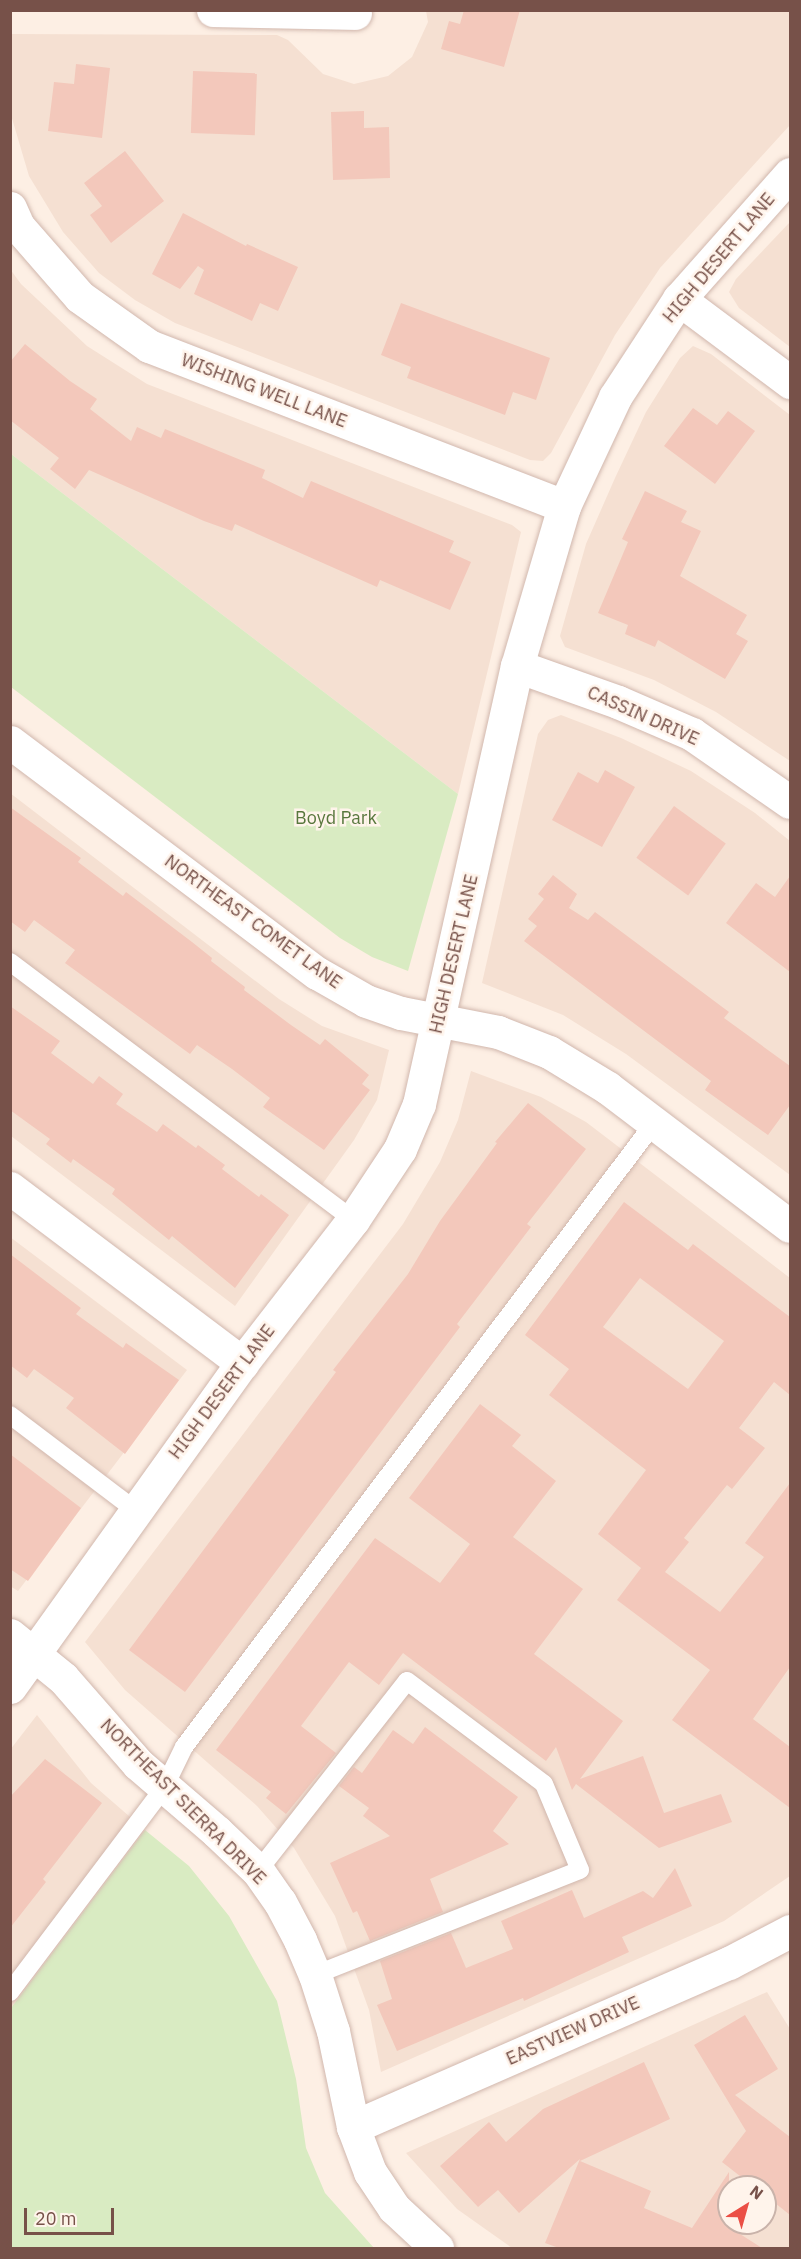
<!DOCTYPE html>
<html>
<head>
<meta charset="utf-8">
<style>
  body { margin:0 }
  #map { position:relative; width:801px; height:2259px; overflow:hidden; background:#fdefe4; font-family:"IBM Plex Sans",sans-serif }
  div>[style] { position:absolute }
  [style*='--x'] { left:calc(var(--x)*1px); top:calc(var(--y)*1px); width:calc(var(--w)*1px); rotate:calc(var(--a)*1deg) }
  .residential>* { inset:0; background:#f5e0d2 }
  .green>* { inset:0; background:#d9ebc2 }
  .building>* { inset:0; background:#f3c8bb; transform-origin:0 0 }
  .roads { filter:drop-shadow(0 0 2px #d1b7ad) drop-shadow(0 0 2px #d1b7ad) }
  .lane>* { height:18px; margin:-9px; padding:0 9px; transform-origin:9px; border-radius:9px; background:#fff }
  .street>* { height:33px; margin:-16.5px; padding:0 16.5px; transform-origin:16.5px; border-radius:16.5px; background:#fff }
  span { translate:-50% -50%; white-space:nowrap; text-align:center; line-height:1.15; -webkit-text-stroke:5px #fff4eb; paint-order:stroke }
  .street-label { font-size:18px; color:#775149 }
  .park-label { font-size:18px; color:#58773d }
  .frame { position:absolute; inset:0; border:12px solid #775149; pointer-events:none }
  .north { position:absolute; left:717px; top:2175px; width:60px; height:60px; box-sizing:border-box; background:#fff4eb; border:2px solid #c9b3aa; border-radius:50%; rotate:37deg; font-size:16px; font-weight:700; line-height:24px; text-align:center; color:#775149 }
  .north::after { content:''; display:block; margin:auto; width:21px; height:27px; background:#eb4f45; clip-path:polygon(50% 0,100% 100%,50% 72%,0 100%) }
  .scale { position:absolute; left:24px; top:2208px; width:90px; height:27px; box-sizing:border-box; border:3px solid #775149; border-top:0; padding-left:8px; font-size:18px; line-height:21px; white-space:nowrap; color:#775149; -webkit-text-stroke:4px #fff4eb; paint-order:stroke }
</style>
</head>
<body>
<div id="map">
  <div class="residential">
    <i style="clip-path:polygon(426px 11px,790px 11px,790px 125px,660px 268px,615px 335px,551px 453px,543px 461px,530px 460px,175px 323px,135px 300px,99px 273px,63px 232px,29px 176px,11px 115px,12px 34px,277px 35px,288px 40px,323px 74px,354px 84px,388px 76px,412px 57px,428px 22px)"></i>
    <i style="clip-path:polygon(790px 222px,790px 347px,739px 308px,729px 292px,736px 279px)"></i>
    <i style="clip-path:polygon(10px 269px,21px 284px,87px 346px,147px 384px,512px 525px,521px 532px,458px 794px,11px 454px)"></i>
    <i style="clip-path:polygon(693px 346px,711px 354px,790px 415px,790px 761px,716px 712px,654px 680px,565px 647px,560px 636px,586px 544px,615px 478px,646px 412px,680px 358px)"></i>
    <i style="clip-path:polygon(561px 715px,621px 738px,691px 771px,755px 813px,790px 841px,790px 1175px,626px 1054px,563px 1015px,482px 983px,538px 734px,548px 720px)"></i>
    <i style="clip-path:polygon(10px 793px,279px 999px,322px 1026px,389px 1050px,377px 1100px,354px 1140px,235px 1306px,11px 1136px)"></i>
    <i style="clip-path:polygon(471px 1071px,541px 1097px,586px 1122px,790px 1278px,790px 1876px,724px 1921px,381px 2072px,369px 2010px,335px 1916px,294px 1848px,257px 1806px,125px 1690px,85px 1642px,403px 1224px,440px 1162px,458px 1120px)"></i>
    <i style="clip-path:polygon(10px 1237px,187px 1370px,18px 1591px,10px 1586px)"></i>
    <i style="clip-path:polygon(37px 1715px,91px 1783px,145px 1830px,11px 2008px,10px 1750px)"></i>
    <i style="clip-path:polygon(evenodd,767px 1992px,790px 2029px,790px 2248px,512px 2248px,457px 2209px,406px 2153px,767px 1992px,729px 2187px,765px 2187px,765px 2223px,729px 2223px,729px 2187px)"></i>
  </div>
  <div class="green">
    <i style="clip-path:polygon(11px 454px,458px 794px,408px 971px,372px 957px,340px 938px,11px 687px)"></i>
    <i style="clip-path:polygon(145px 1830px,189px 1866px,229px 1916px,277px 2001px,296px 2079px,306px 2148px,325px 2193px,374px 2248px,11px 2248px,11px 2008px)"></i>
  </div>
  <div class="building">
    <i style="clip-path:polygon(464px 10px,520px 10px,504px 67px,441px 49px,449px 21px,460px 24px)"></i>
    <i style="clip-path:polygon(76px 64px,110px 68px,102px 138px,48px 131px,54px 82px,74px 84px)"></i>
    <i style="left:193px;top:71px;width:64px;height:62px;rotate:2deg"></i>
    <i style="clip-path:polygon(364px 111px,364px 128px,389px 127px,390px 178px,333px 180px,331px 112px)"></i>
    <i style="clip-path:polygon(125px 151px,164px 201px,111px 243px,90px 215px,102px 206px,84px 183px)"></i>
    <i style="clip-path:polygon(183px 213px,246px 246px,247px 244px,298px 267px,278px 311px,260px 303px,252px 321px,194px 294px,204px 270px,198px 266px,180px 289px,152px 274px)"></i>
    <i style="clip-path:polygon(401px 303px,550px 358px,536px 400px,513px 392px,505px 415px,407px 378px,411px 367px,381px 355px)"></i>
    <i style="clip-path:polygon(25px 344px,70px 381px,97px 399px,90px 409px,131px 441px,137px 427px,161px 438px,165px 429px,265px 470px,262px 478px,303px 498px,311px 481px,454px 541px,449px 552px,471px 562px,450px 610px,380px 580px,377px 587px,235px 524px,232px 531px,204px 521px,89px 470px,75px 489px,50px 469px,59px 458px,10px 420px,10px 362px)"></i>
    <i style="clip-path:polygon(693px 408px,717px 425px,728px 411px,755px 431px,715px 484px,664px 446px)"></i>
    <i style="clip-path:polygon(645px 491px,687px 511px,681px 522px,701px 531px,680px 576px,747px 615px,736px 634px,748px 641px,725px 679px,658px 640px,655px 647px,625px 634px,628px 625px,598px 613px,628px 542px,622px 539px)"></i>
    <i style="clip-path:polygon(605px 770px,635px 787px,602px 847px,552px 820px,578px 772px,598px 783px)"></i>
    <i style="left:674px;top:806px;width:64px;height:64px;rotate:36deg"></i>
    <i style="clip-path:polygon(10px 807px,81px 858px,78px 862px,123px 896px,126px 892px,192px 942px,212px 958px,211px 961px,245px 987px,244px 990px,291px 1025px,320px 1045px,325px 1039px,369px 1075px,362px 1084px,370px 1090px,324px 1150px,263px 1107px,270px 1098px,232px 1069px,197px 1045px,190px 1054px,65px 963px,75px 950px,34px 920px,25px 932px,10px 921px)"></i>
    <i style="clip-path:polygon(553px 875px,577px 894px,569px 908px,588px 920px,595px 912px,729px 1012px,724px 1018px,790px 1066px,790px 1105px,768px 1135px,705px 1090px,711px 1081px,524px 941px,537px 926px,528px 919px,544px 899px,538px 894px)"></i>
    <i style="clip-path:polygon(790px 876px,790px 972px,726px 923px,756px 883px,775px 897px)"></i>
    <i style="clip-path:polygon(10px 1006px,60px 1041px,51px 1053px,93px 1084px,99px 1076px,123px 1094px,116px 1104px,157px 1132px,163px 1124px,196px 1148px,198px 1145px,225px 1165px,222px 1169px,259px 1197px,261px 1194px,289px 1215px,235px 1288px,172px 1236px,169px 1240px,112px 1194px,115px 1189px,73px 1159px,71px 1163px,46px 1144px,50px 1139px,10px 1110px)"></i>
    <i style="clip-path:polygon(528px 1103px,586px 1149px,527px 1224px,531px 1227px,457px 1324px,460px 1327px,185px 1692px,129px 1650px,336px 1372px,333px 1370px,408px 1274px,440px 1221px,497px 1143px,495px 1142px)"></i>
    <i style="clip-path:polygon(evenodd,624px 1202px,688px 1250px,693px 1244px,790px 1317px,790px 1395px,774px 1382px,739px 1428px,765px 1448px,732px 1489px,727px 1485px,684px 1538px,689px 1542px,665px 1572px,720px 1612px,764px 1557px,745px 1543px,790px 1483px,790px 1667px,753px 1719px,790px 1747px,790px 1808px,672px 1720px,710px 1670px,617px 1600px,641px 1568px,598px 1534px,646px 1470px,549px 1395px,569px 1369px,525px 1335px,624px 1202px,640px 1278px,724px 1341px,688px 1389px,603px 1327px,640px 1278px)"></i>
    <i style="clip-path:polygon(10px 1254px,81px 1308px,76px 1314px,123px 1348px,126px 1343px,179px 1380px,125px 1454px,66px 1408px,74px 1398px,34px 1369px,27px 1378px,10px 1365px)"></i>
    <i style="clip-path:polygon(480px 1404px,521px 1435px,512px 1446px,556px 1481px,513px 1537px,583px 1589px,534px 1654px,623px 1721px,580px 1779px,643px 1756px,664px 1813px,721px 1794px,732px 1822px,659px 1848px,576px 1784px,572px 1790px,556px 1747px,546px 1761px,403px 1653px,379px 1685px,349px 1662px,301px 1726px,336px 1753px,286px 1814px,266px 1798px,271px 1792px,216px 1750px,375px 1538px,440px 1583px,470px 1544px,409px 1498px)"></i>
    <i style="clip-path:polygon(10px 1454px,81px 1508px,28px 1581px,10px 1569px)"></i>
    <i style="clip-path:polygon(425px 1727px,518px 1797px,493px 1831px,509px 1844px,430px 1879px,443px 1912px,370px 1941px,357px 1911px,353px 1913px,330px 1863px,390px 1836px,363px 1816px,369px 1808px,339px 1786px,354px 1767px,362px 1773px,393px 1730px,413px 1744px)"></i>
    <i style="clip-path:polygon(45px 1759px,102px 1803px,43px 1879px,46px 1882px,10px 1928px,10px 1797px)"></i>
    <i style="clip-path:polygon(675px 1868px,692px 1906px,622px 1937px,629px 1952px,524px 2001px,523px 1998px,397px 2051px,377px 2005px,392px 1999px,380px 1961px,451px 1933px,466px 1968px,513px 1949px,501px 1921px,572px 1890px,584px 1918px,643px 1891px,653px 1898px)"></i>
    <i style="clip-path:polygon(745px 2015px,778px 2069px,735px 2095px,790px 2137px,790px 2215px,765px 2195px,765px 2187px,754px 2187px,722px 2162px,746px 2131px,694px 2045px)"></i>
    <i style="clip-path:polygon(644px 2062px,670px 2119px,580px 2161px,651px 2191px,644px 2208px,692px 2228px,729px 2172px,729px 2227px,762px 2248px,559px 2248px,545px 2243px,580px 2159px,519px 2213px,498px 2190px,478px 2207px,440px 2166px,489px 2122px,506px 2142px,543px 2109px)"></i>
  </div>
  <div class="roads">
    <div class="lane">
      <i style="--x:10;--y:962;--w:429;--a:36.9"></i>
      <i style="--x:10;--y:1415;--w:157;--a:37.2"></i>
      <i style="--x:258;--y:1871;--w:241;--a:-51.9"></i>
      <i style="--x:407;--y:1681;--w:171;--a:36.9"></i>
      <i style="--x:544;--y:1784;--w:93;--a:67.3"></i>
      <i style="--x:580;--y:1870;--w:285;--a:158.4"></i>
      <i style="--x:10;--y:1992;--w:256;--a:-53"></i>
      <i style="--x:164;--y:1788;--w:46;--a:-64"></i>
      <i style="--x:184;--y:1747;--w:781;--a:-53.01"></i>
    </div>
    <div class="street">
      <i style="--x:213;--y:10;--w:142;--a:1.2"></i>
      <i style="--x:10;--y:208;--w:20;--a:66"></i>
      <i style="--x:18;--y:226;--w:94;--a:48.9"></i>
      <i style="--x:80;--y:297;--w:85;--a:35.4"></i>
      <i style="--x:149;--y:346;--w:445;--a:21.1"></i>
      <i style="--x:679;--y:299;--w:139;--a:36.8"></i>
      <i style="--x:517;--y:666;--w:107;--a:19.6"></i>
      <i style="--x:618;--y:702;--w:81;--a:23.4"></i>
      <i style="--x:692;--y:734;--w:119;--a:34.8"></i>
      <i style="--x:10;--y:742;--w:384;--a:37"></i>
      <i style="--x:317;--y:973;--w:56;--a:29.7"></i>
      <i style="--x:366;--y:1001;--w:37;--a:19"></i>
      <i style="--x:401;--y:1013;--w:99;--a:11.1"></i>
      <i style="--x:498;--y:1032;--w:55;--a:21.4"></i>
      <i style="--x:549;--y:1052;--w:69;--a:31.4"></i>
      <i style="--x:608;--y:1088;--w:228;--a:37.2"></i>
      <i style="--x:10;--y:1188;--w:291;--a:37"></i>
      <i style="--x:10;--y:1635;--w:68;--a:39.1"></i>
      <i style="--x:63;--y:1678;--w:114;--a:48.9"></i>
      <i style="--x:138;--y:1764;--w:104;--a:40.7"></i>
      <i style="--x:217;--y:1832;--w:57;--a:43.6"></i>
      <i style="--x:258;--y:1871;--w:38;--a:55"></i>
      <i style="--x:280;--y:1902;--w:43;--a:62.2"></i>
      <i style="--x:300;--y:1940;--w:38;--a:67"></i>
      <i style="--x:315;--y:1975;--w:59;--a:72.2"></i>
      <i style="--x:333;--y:2031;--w:98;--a:78.2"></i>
      <i style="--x:353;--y:2127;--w:48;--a:69.3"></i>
      <i style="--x:370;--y:2172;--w:43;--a:56.3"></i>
      <i style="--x:394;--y:2208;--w:59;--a:42.9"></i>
      <i style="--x:10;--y:1687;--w:398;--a:-54.4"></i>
      <i style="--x:242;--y:1363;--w:181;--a:-52.2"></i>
      <i style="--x:353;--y:1220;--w:85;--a:-56.5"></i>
      <i style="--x:400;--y:1149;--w:49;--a:-67.1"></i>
      <i style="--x:419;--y:1104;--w:449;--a:-77.4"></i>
      <i style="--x:517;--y:666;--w:167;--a:-73.6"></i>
      <i style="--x:564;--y:506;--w:120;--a:-64.9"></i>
      <i style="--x:615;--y:397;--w:117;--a:-56.9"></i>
      <i style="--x:679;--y:299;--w:167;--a:-48.4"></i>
      <i style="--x:353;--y:2127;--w:410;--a:-23.6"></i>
      <i style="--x:729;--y:1963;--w:69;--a:-27.7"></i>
    </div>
  </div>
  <div class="street-label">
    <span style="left:719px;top:258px;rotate:-50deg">HIGH DESERT LANE</span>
    <span style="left:264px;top:391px;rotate:21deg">WISHING WELL LANE</span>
    <span style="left:643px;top:716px;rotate:24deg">CASSIN DRIVE</span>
    <span style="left:253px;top:922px;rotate:36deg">NORTHEAST COMET LANE</span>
    <span style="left:454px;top:954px;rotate:-77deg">HIGH DESERT LANE</span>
    <span style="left:222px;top:1392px;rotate:-53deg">HIGH DESERT LANE</span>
    <span style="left:183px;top:1802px;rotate:45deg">NORTHEAST SIERRA DRIVE</span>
    <span style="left:573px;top:2031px;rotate:-24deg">EASTVIEW DRIVE</span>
  </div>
  <div class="park-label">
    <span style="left:336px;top:818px">Boyd Park</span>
  </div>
  <div class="frame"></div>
  <div class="north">N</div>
  <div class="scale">20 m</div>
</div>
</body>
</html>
